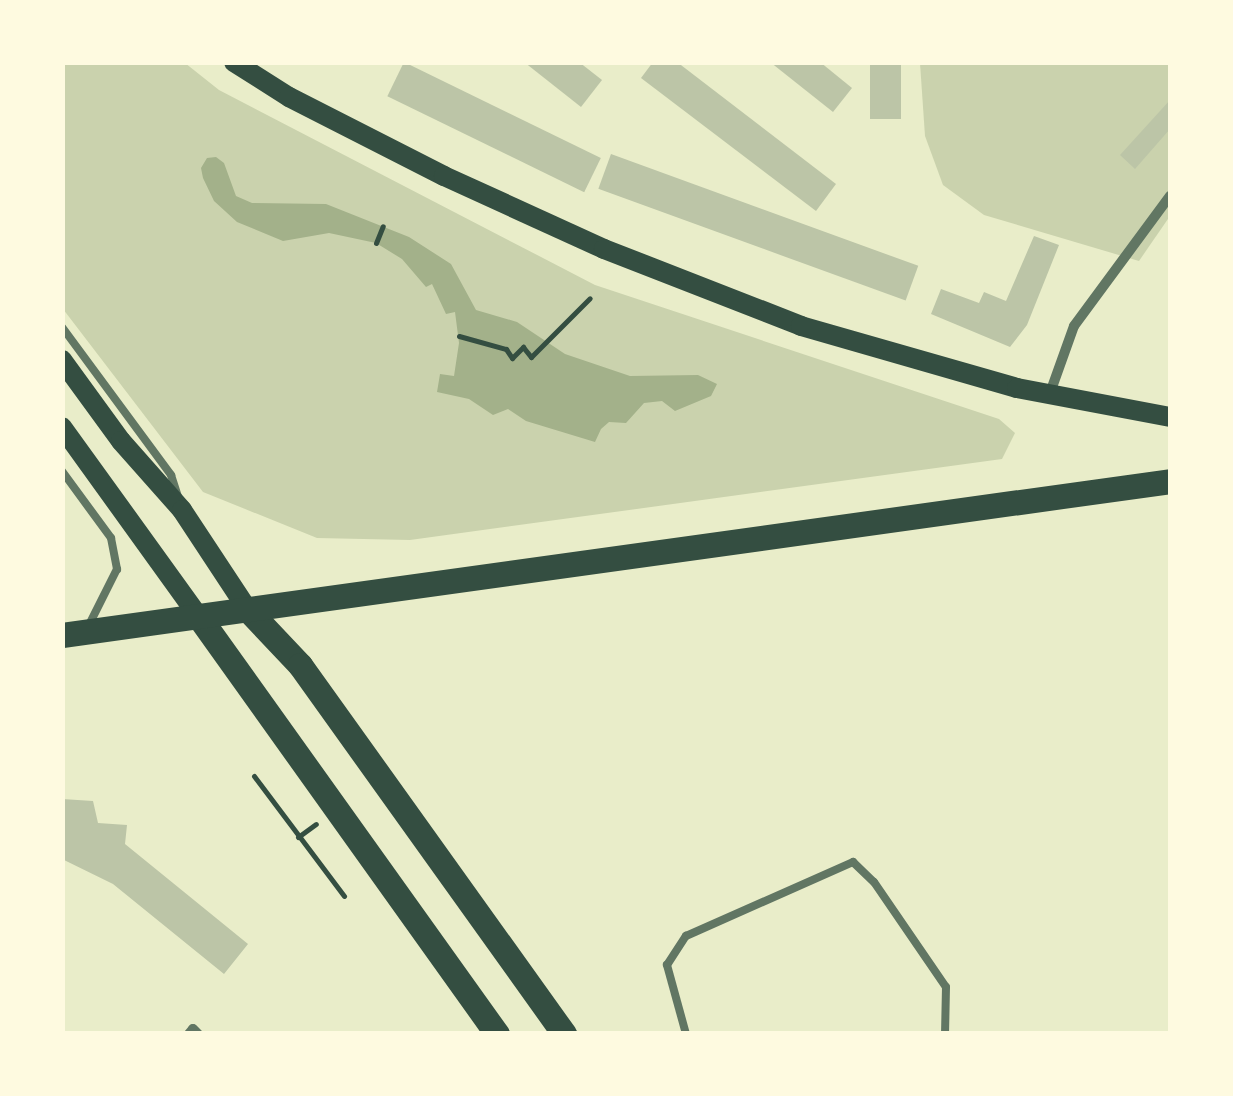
<!DOCTYPE html>
<html>
<head>
<meta charset="utf-8">
<style>
  body { margin:0 }
  #map { position:relative; width:1233px; height:1096px; overflow:hidden; background:#e9edc9; font-family:Barlow,sans-serif }
  div>[style] { position:absolute }
  [style*='--x'] { left:calc(var(--x)*1px); top:calc(var(--y)*1px); width:calc(var(--w)*1px); rotate:calc(var(--a)*1deg) }
  .green>* { inset:0; background:#cad2ad }
  .water>* { inset:0; background:#a3b18a }
  .building>* { inset:0; background:#bcc5a7; transform-origin:0 0 }
  .path>* { height:5px; margin:-2.5px; padding:0 2.5px; transform-origin:2.5px; border-radius:2.5px; background:#344e41 }
  .service>* { height:8px; margin:-4px; padding:0 4px; transform-origin:4px; border-radius:4px; background:#617663 }
  .minor>* { height:10px; margin:-5px; padding:0 5px; transform-origin:5px; border-radius:5px; background:#617663 }
  .secondary>* { height:20px; margin:-10px; padding:0 10px; transform-origin:10px; border-radius:10px; background:#344e41 }
  .primary>* { height:25px; margin:-12.5px; padding:0 12.5px; transform-origin:12.5px; border-radius:12.5px; background:#344e41 }
  span { translate:-50% -50%; white-space:nowrap; text-align:center; line-height:1.15; -webkit-text-stroke:8px #fefae0; paint-order:stroke }
  .frame { position:absolute; inset:0; border:65px solid #fefae0; pointer-events:none }
</style>
</head>
<body>
<div id="map">
  <div class="green">
    <i style="clip-path:polygon(62px 63px,185px 63px,219px 90px,595px 285px,999px 419px,1015px 433px,1002px 459px,410px 540px,317px 538px,203px 492px,63px 309px)"></i>
    <i style="clip-path:polygon(920px 63px,1170px 63px,1170px 216px,1139px 261px,984px 215px,943px 185px,925px 136px)"></i>
  </div>
  <div class="water">
    <i style="clip-path:polygon(216px 157px,224px 163px,236px 196px,252px 203px,326px 204px,409px 237px,451px 264px,476px 310px,517px 322px,565px 354px,630px 376px,698px 375px,717px 384px,711px 396px,675px 411px,662px 401px,644px 403px,626px 423px,609px 422px,601px 429px,595px 442px,526px 421px,508px 409px,493px 415px,469px 399px,437px 392px,440px 374px,454px 376px,459px 343px,455px 312px,446px 314px,432px 284px,426px 287px,402px 259px,376px 243px,329px 233px,283px 241px,237px 222px,214px 201px,203px 178px,201px 168px,207px 158px)"></i>
  </div>
  <div class="building">
    <i style="left:404px;top:62px;width:219px;height:38px;rotate:26deg"></i>
    <i style="clip-path:polygon(524px 62px,579px 62px,602px 80px,581px 107px)"></i>
    <i style="clip-path:polygon(653px 62px,677px 62px,836px 184px,816px 211px,641px 78px)"></i>
    <i style="clip-path:polygon(770px 62px,820px 62px,852px 88px,833px 112px)"></i>
    <i style="left:870px;top:62px;width:31px;height:57px"></i>
    <i style="clip-path:polygon(1170px 100px,1170px 129px,1135px 169px,1120px 155px)"></i>
    <i style="left:611px;top:154px;width:327px;height:37px;rotate:20deg"></i>
    <i style="clip-path:polygon(1034px 236px,1059px 245px,1027px 325px,1010px 347px,931px 314px,941px 289px,979px 303px,984px 292px,1006px 301px)"></i>
    <i style="clip-path:polygon(62px 799px,93px 801px,98px 823px,127px 825px,125px 844px,248px 944px,224px 974px,113px 884px,62px 859px)"></i>
  </div>
  <div class="path">
    <i style="--x:376;--y:243;--w:18;--a:-68"></i>
    <i style="--x:459;--y:336;--w:49;--a:15.5"></i>
    <i style="--x:506;--y:349;--w:11;--a:56"></i>
    <i style="--x:512;--y:358;--w:16;--a:-45"></i>
    <i style="--x:523;--y:347;--w:13;--a:51"></i>
    <i style="--x:531;--y:357;--w:83;--a:-45"></i>
    <i style="--x:254;--y:776;--w:150;--a:53.1"></i>
    <i style="--x:298;--y:837;--w:22;--a:-36"></i>
  </div>
  <div class="service">
    <i style="--x:62;--y:327;--w:184;--a:53.6"></i>
    <i style="--x:171;--y:475;--w:22;--a:72"></i>
    <i style="--x:62;--y:471;--w:83;--a:53.8"></i>
    <i style="--x:111;--y:538;--w:32;--a:79"></i>
    <i style="--x:117;--y:569;--w:65;--a:116.6"></i>
    <i style="--x:686;--y:1034;--w:72;--a:-105.4"></i>
    <i style="--x:667;--y:965;--w:35;--a:-57"></i>
    <i style="--x:686;--y:936;--w:183;--a:-23.9"></i>
    <i style="--x:853;--y:862;--w:29;--a:44"></i>
    <i style="--x:874;--y:882;--w:127;--a:55.6"></i>
    <i style="--x:946;--y:987;--w:47;--a:91.2"></i>
  </div>
  <div class="minor">
    <i style="--x:1050;--y:393;--w:71;--a:-70.3"></i>
    <i style="--x:1074;--y:326;--w:162;--a:-53.6"></i>
    <i style="--x:189;--y:1034;--w:6;--a:-51"></i>
    <i style="--x:193;--y:1029;--w:7;--a:45"></i>
  </div>
  <div class="secondary">
    <i style="--x:234;--y:62;--w:65;--a:32.5"></i>
    <i style="--x:289;--y:97;--w:174;--a:27"></i>
    <i style="--x:444;--y:176;--w:176;--a:24.5"></i>
    <i style="--x:604;--y:249;--w:212;--a:21.3"></i>
    <i style="--x:801;--y:326;--w:225;--a:16"></i>
    <i style="--x:1017;--y:388;--w:156;--a:10.7"></i>
    <i style="--x:62;--y:360;--w:100;--a:53.9"></i>
    <i style="--x:121;--y:441;--w:92;--a:48.5"></i>
    <i style="--x:182;--y:510;--w:120;--a:56.6"></i>
    <i style="--x:62;--y:427;--w:234;--a:54.2"></i>
  </div>
  <div class="primary">
    <i style="--x:248;--y:610;--w:76;--a:46.6"></i>
    <i style="--x:300;--y:665;--w:454;--a:54.4"></i>
    <i style="--x:199;--y:617;--w:513;--a:54.45"></i>
    <i style="--x:62;--y:635;--w:1119;--a:-7.91"></i>
  </div>
  <div class="frame"></div>
</div>
</body>
</html>
